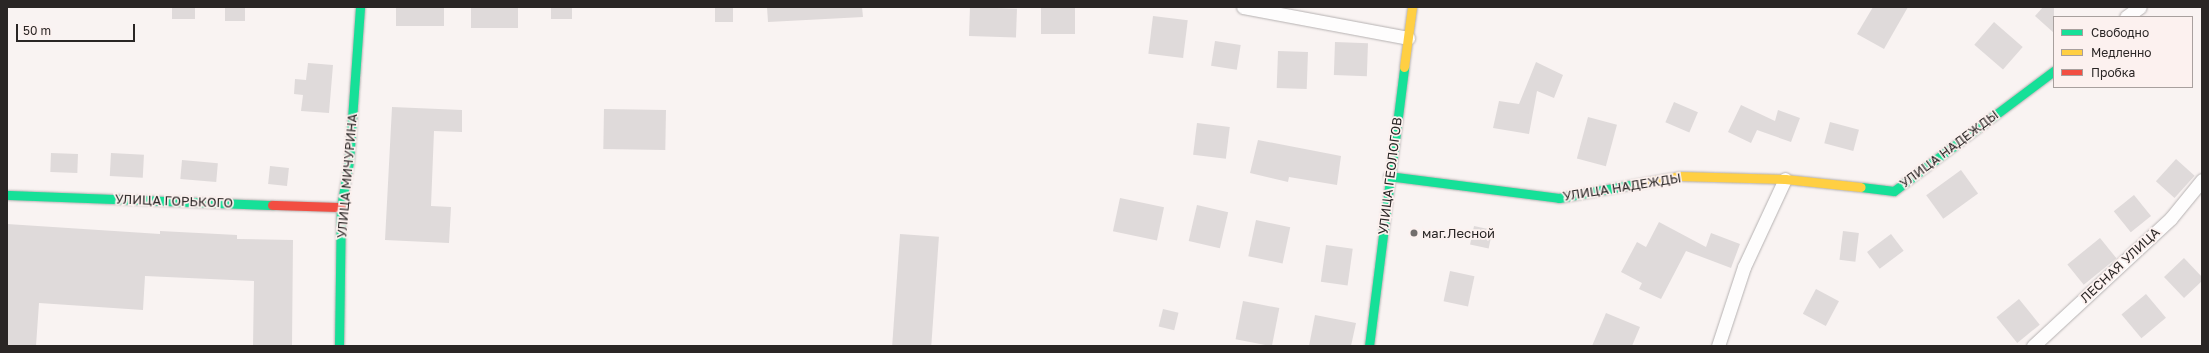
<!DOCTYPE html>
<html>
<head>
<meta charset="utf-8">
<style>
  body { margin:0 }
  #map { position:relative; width:2209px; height:353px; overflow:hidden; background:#f9f3f2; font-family:"Golos Text",sans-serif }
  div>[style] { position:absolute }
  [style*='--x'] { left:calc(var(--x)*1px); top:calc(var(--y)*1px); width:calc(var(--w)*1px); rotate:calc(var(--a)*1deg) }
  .building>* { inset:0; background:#dfdada; transform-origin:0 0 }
  .roads { filter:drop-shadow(0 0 1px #b5b1b1) drop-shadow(0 0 1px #b5b1b1) }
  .street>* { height:13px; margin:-6.5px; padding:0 6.5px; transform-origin:6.5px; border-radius:6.5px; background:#fefdfd }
  .fast>* { height:9px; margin:-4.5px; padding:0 4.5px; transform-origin:4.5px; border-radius:4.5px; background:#16e098 }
  .slow>* { height:9px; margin:-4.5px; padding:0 4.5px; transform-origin:4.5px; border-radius:4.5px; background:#ffcf43 }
  .jam>* { height:9px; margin:-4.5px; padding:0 4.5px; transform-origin:4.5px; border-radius:4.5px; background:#f24e42 }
  .dots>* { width:11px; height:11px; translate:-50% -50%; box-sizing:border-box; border:2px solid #fcf1ef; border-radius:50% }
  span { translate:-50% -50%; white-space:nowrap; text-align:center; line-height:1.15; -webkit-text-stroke:3.5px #fcf1ef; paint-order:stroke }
  .street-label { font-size:13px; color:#2a2625 }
  .poi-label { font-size:13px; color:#2a2625 }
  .left { translate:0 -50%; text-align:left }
  .frame { position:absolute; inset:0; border:8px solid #2a2625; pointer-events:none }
  .legend { position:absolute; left:2053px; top:16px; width:140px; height:72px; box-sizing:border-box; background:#fcf1ef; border:1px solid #a8a09e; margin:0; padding:5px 7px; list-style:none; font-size:12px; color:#2a2625 }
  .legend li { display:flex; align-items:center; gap:8px; height:20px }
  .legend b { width:20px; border:1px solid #a8a09e }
  .scale { position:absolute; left:16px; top:24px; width:119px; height:18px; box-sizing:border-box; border:2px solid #2a2625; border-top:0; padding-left:5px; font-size:12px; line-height:14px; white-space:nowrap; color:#2a2625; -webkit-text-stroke:3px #fcf1ef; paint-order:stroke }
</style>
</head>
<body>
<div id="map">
  <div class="building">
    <i style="left:172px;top:7px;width:23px;height:12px"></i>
    <i style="left:225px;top:7px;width:20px;height:14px"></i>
    <i style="left:396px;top:7px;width:48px;height:19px"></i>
    <i style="left:471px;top:7px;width:47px;height:21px"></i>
    <i style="left:551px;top:7px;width:21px;height:12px"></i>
    <i style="left:715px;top:7px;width:18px;height:15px"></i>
    <i style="clip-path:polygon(767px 7px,862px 7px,863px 17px,768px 22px)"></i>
    <i style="left:970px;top:7px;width:47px;height:29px;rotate:2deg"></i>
    <i style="left:1041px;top:7px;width:34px;height:27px"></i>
    <i style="clip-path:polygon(1873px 7px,1908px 7px,1884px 49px,1857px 34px)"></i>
    <i style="clip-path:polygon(2043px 7px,2054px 7px,2054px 33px,2035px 16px)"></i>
    <i style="left:1153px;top:16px;width:35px;height:38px;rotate:7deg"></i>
    <i style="left:1994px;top:22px;width:38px;height:30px;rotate:41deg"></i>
    <i style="left:1215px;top:41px;width:26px;height:25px;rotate:9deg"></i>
    <i style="left:1335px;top:42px;width:33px;height:33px;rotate:2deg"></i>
    <i style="left:1278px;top:51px;width:30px;height:37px;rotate:2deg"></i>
    <i style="clip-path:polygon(1536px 62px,1563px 75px,1554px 98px,1537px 91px,1529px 134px,1493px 128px,1499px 101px,1519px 104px)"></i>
    <i style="clip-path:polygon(308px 63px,333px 65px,329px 113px,301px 111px,303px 95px,294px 94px,295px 79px,306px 80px)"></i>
    <i style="left:1674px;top:102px;width:26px;height:22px;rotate:23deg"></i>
    <i style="clip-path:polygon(1741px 105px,1775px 121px,1778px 110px,1800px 118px,1791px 142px,1757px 130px,1751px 143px,1728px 132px)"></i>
    <i style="clip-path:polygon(392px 107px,462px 110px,462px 132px,434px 131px,431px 206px,451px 207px,449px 243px,385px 240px)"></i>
    <i style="left:604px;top:109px;width:62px;height:40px;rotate:1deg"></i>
    <i style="left:1588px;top:117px;width:30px;height:43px;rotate:15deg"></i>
    <i style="left:1830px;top:122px;width:30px;height:22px;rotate:15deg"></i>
    <i style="left:1197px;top:123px;width:33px;height:32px;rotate:7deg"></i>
    <i style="clip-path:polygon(1258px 140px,1341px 156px,1337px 185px,1289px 177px,1288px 182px,1250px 173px)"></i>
    <i style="left:51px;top:153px;width:27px;height:19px;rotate:2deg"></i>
    <i style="left:111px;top:153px;width:33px;height:23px;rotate:3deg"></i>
    <i style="left:2176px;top:159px;width:25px;height:30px;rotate:42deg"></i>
    <i style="left:182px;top:160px;width:36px;height:19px;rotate:5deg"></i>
    <i style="left:270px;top:166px;width:19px;height:18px;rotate:6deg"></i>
    <i style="left:1961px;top:170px;width:29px;height:43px;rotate:54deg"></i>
    <i style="left:2134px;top:195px;width:27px;height:26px;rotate:51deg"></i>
    <i style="left:1120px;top:198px;width:45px;height:34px;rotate:12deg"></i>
    <i style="left:1197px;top:205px;width:32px;height:37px;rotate:13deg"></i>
    <i style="left:1256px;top:220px;width:35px;height:37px;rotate:12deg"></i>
    <i style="clip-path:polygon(1659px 222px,1706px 247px,1711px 233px,1740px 244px,1731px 268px,1686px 251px,1661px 299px,1639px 289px,1642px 283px,1621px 272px,1637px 242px,1646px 247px)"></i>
    <i style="clip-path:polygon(7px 224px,160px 234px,160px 231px,237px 235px,237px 239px,293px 240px,292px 346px,253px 346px,254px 281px,145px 276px,143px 310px,39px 303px,36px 346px,7px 346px)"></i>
    <i style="left:1474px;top:226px;width:19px;height:19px;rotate:12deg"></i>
    <i style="left:1843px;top:231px;width:16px;height:29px;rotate:7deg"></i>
    <i style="left:900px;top:234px;width:39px;height:112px;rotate:4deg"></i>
    <i style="left:1891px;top:234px;width:21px;height:30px;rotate:53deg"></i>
    <i style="left:2100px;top:238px;width:26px;height:42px;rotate:51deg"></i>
    <i style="left:1326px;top:245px;width:27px;height:37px;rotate:8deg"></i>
    <i style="clip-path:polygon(2184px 258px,2202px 277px,2202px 281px,2184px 298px,2164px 277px)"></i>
    <i style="left:1450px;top:271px;width:25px;height:31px;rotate:12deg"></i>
    <i style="left:1816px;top:289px;width:26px;height:28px;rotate:28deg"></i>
    <i style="left:2146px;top:294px;width:31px;height:32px;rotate:50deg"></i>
    <i style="left:2019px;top:299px;width:33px;height:29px;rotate:51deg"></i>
    <i style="left:1243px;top:301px;width:37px;height:39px;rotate:11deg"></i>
    <i style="left:1163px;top:309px;width:16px;height:18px;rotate:14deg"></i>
    <i style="clip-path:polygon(1606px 313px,1640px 327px,1632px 346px,1592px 346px)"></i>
    <i style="clip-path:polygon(1315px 315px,1356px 323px,1351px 346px,1309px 346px)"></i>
  </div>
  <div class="roads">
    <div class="street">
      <i style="--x:1243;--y:7;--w:168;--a:10.6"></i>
      <i style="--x:2126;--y:17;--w:17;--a:-36"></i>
      <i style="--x:1718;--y:346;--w:83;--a:-71.8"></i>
      <i style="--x:1744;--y:267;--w:97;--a:-65"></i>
      <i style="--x:2033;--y:346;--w:188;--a:-42.8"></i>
      <i style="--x:2171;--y:218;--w:49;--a:-50.8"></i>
    </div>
    <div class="fast">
      <i style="--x:1388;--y:176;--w:172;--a:7.3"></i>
      <i style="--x:1559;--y:198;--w:83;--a:-10.4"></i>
      <i style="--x:1861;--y:187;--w:33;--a:7"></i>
      <i style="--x:1894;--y:191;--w:200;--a:-36.9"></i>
      <i style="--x:7;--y:195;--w:265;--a:2.2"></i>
      <i style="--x:339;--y:346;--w:139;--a:-89.2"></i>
      <i style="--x:341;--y:207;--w:47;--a:-80.1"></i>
      <i style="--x:349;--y:161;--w:154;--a:-85.9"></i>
      <i style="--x:1369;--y:346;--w:281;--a:-82.8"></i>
    </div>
    <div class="slow">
      <i style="--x:1404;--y:67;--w:61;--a:-82.4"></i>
      <i style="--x:1641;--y:183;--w:39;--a:-10"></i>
      <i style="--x:1679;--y:176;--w:106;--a:1.6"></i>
      <i style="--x:1785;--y:179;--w:76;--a:6"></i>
    </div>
    <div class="jam">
      <i style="--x:272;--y:205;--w:69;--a:1.7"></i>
    </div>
  </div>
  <div class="dots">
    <i style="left:1414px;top:233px;background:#726e6d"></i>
  </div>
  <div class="street-label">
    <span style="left:1949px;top:149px;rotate:-37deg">УЛИЦА НАДЕЖДЫ</span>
    <span style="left:347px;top:176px;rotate:-85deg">УЛИЦА МИЧУРИНА</span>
    <span style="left:1390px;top:176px;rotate:-83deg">УЛИЦА ГЕОЛОГОВ</span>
    <span style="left:1622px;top:187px;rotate:-9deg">УЛИЦА НАДЕЖДЫ</span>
    <span style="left:174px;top:201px;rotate:2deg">УЛИЦА ГОРЬКОГО</span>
    <span style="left:2120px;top:265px;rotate:-43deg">ЛЕСНАЯ УЛИЦА</span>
  </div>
  <div class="poi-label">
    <span class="left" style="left:1422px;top:233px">маг.Лесной</span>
  </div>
  <div class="frame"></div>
  <ul class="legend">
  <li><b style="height:5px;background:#16e098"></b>Свободно</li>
  <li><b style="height:5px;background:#ffcf43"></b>Медленно</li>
  <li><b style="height:5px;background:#f24e42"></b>Пробка</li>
  </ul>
  <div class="scale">50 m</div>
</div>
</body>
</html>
